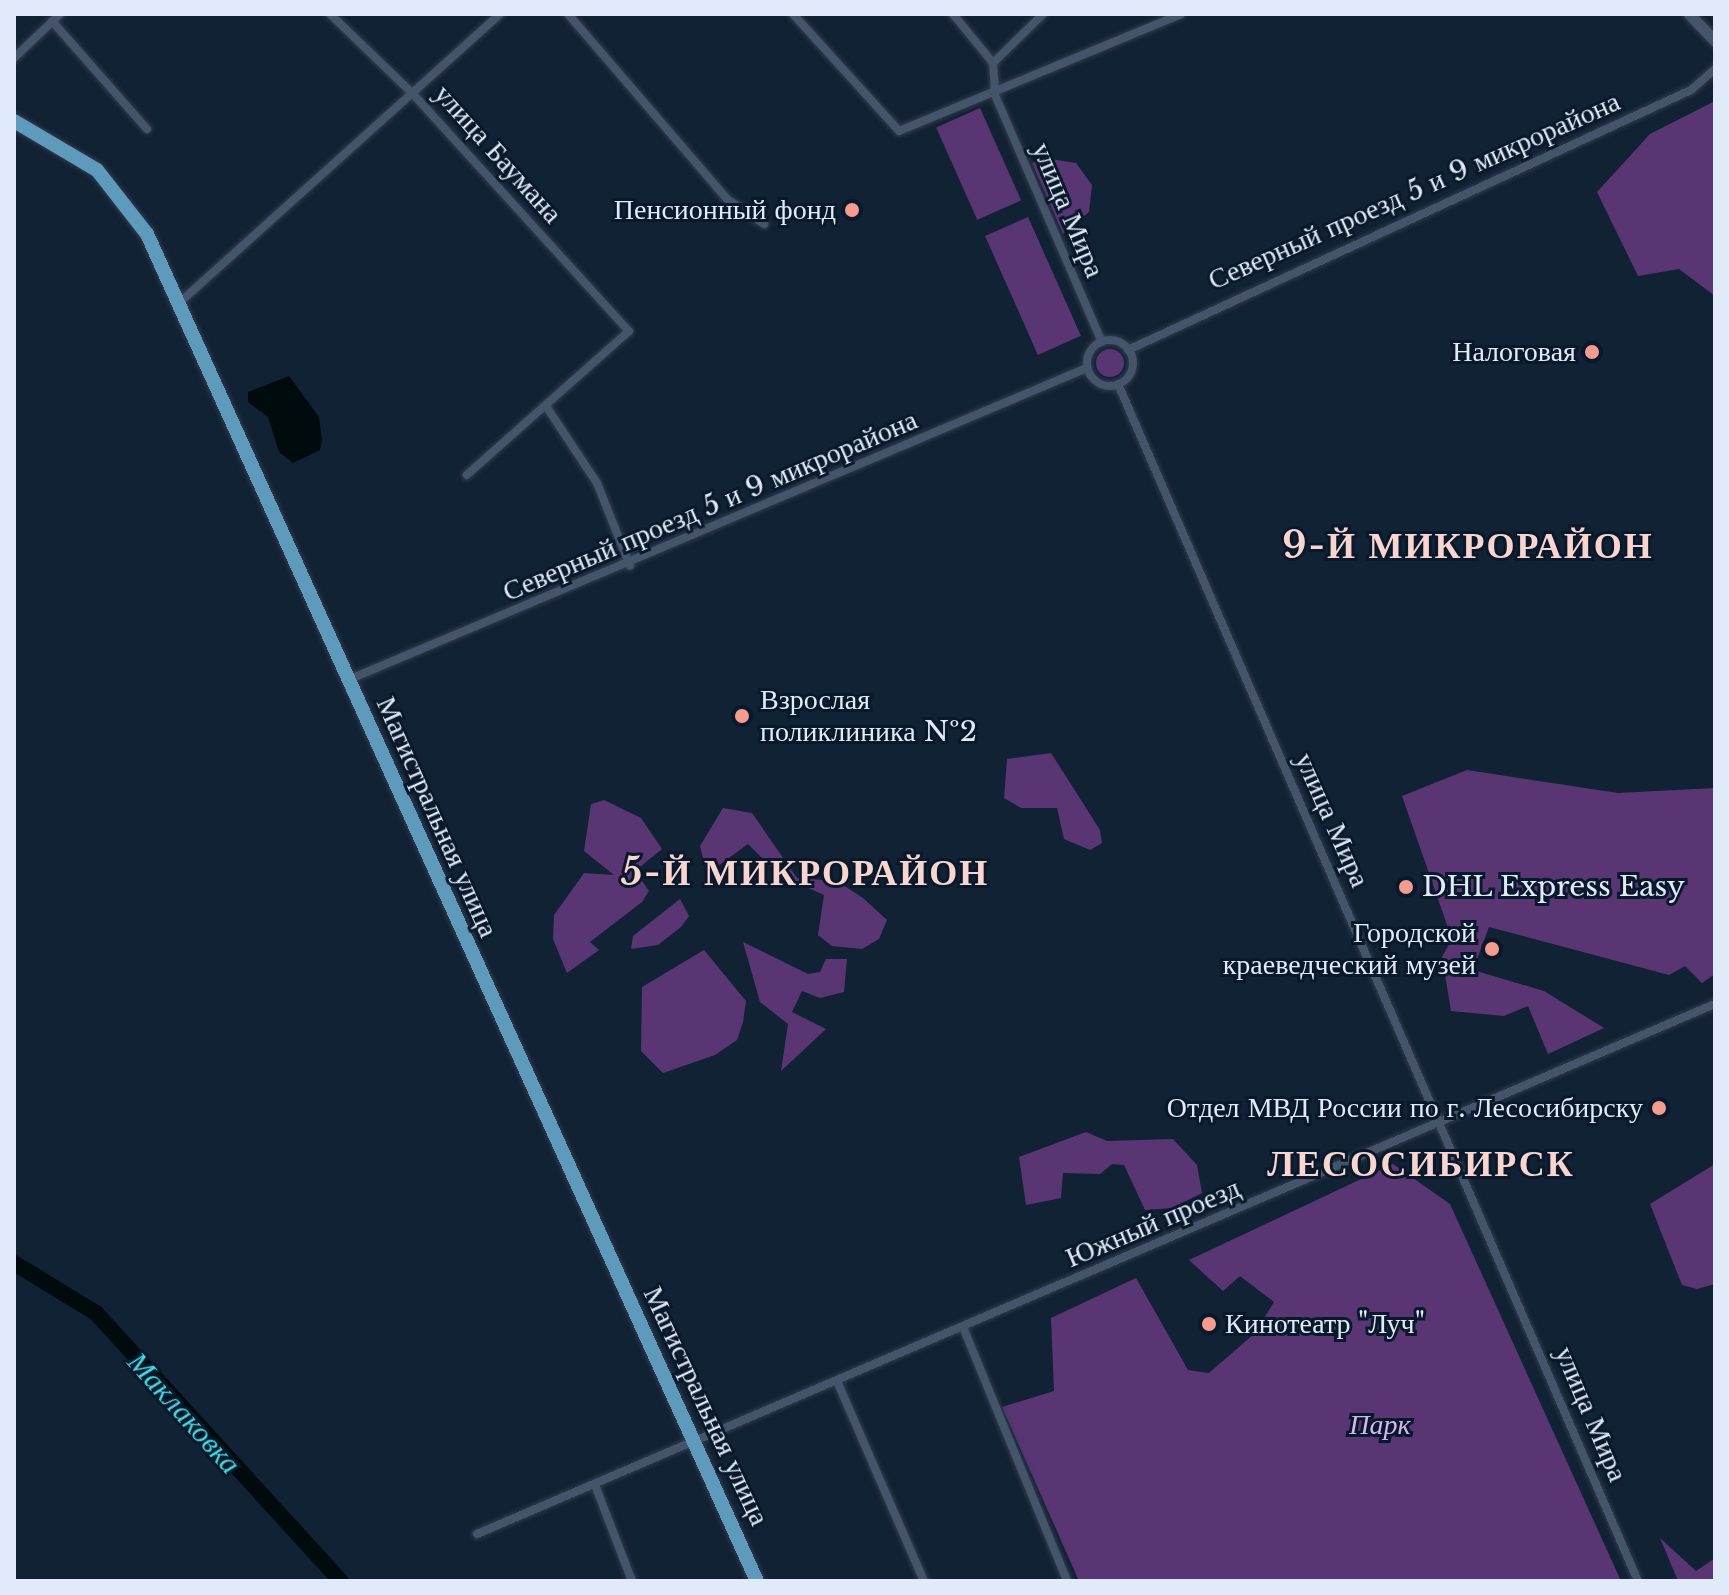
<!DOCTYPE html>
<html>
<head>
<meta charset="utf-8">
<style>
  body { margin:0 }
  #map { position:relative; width:1729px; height:1595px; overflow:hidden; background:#122235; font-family:"Libre Baskerville",serif }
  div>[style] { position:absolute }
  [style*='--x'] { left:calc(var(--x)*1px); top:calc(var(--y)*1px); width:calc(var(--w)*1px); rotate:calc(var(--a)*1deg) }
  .green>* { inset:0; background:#593574; transform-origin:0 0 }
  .round { border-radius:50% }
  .water>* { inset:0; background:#000b0d }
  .river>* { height:16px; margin:-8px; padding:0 8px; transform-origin:8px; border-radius:8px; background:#000b0d }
  .roads { filter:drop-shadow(0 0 2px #323b4c) drop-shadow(0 0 2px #323b4c) }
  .minor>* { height:8px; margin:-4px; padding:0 4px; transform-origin:4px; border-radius:4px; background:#43546b }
  .minor>.ring { margin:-4px; padding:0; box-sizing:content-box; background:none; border:8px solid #43546b; border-radius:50% }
  .tertiary>* { height:11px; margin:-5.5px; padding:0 5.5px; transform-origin:5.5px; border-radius:5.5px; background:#43546b }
  .primary>* { height:14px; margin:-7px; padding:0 7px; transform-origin:7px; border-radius:7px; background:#5d9abb }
  .dots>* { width:22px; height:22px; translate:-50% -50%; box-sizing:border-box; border:4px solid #09182b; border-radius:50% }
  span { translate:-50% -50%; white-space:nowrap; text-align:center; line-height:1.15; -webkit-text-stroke:6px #09182b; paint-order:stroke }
  .street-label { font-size:28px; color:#e0eaf8 }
  .poi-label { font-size:28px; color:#e0eaf8 }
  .right { translate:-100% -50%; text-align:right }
  .left { translate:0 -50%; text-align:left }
  .park-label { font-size:28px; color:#d5b4f2; font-style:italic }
  .water-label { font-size:30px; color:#44dae6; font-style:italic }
  .district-label { font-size:36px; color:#f8d5cf; font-weight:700; letter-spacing:2px }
  .frame { position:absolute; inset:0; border:16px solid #e0eaf8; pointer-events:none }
</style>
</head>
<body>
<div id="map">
  <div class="green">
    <i style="clip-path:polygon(1715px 101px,1715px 296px,1679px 269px,1638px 276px,1597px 192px,1650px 134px)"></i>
    <i style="left:980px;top:108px;width:101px;height:48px;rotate:66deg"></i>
    <i style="clip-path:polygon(1044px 158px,1076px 163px,1092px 185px,1089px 212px,1063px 234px,1032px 163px)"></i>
    <i style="left:1028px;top:217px;width:130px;height:47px;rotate:66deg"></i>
    <i class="round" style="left:1096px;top:349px;width:28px;height:28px"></i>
    <i style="clip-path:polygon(1051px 753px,1100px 830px,1102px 843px,1090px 850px,1064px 839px,1057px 808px,1021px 808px,1004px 798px,1007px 759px)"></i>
    <i style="clip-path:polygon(1467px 770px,1618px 793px,1715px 788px,1715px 974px,1702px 983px,1685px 966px,1669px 975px,1489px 927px,1473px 970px,1544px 991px,1604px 1028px,1548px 1054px,1528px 1006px,1504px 1016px,1451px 1011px,1442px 957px,1452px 939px,1402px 796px)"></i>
    <i style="clip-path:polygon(604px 800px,641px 818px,662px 849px,635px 871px,649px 891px,642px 902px,590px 942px,599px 950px,567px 973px,553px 939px,554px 915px,584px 873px,614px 875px,584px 851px,591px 804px)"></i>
    <i style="clip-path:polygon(723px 808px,752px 813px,797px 878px,837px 881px,863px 898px,887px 920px,879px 939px,862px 949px,832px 946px,818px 935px,824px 895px,779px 875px,748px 844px,707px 874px,700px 846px)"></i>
    <i style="clip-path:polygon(680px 899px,689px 916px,681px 927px,658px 945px,631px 949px,633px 936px)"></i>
    <i style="clip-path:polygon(743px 942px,808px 974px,820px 972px,826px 959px,847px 959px,844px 992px,820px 998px,802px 991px,792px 1012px,826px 1029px,781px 1071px,788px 1024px,760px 1002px)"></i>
    <i style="clip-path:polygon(704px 950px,746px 1001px,743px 1022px,737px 1040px,715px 1055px,663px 1073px,641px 1051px,642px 987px)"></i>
    <i style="clip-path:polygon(1086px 1132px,1107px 1141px,1173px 1139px,1197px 1165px,1202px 1193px,1172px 1208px,1145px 1210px,1124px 1165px,1112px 1164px,1100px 1174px,1063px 1173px,1061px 1198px,1026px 1205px,1019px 1157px)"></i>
    <i style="clip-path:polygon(1393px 1164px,1450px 1204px,1621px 1581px,1079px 1581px,1002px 1407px,1054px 1391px,1051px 1318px,1136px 1278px,1188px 1370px,1209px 1373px,1254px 1334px,1274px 1302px,1240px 1276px,1223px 1291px,1189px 1260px)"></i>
    <i style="clip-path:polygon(1715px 1164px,1715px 1284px,1697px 1289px,1682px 1285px,1650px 1204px)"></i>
    <i style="clip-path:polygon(1660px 1538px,1696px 1571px,1715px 1558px,1715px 1581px,1678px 1581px)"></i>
  </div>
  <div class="water">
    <i style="clip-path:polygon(289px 376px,319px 417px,322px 440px,320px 450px,293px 463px,279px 452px,268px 417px,248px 402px,248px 392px)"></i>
  </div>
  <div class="river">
    <i style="--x:14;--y:1263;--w:96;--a:31.4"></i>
    <i style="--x:96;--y:1313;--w:363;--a:47.6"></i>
  </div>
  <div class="roads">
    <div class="minor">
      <i style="--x:330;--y:14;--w:115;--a:43.9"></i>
      <i style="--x:413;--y:94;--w:321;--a:47.7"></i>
      <i style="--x:629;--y:331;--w:217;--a:138.4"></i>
      <i style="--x:568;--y:14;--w:244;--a:49.3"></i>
      <i style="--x:727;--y:199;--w:45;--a:34"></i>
      <i style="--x:793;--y:14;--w:158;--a:47.8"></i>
      <i style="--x:899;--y:131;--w:305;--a:-22.5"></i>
      <i style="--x:953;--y:14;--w:63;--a:50.8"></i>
      <i style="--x:993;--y:63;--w:32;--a:86"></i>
      <i style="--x:995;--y:95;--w:269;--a:66.6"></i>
      <i style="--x:52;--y:21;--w:144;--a:48.7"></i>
      <i style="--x:14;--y:58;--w:64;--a:-43.7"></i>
      <i style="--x:993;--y:63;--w:70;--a:-44.4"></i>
      <i style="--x:179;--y:303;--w:432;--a:-42"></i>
      <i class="ring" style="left:1087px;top:340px;width:38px;height:38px"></i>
      <i style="--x:1128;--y:350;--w:620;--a:-24.79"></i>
      <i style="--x:1691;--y:90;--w:32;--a:-41"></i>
      <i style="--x:1118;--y:384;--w:1305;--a:66.52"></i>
      <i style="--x:546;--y:406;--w:92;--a:56.5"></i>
      <i style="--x:597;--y:483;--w:89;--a:68.3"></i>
      <i style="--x:348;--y:680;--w:802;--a:-22.89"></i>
      <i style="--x:963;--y:1327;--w:274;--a:67.7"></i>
      <i style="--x:837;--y:1381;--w:218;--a:66.5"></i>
      <i style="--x:595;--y:1485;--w:103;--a:68.9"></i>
      <i style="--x:477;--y:1534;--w:1347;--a:-23.18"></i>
    </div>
    <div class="tertiary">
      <i style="--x:1689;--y:14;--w:37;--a:46"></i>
    </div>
    <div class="primary">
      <i style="--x:14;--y:121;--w:96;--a:30.6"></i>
      <i style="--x:97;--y:170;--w:81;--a:52"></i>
      <i style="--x:147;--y:234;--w:1479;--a:65.64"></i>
    </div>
  </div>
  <div class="dots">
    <i style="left:852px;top:210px;background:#f59c90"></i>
    <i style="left:1592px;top:352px;background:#f59c90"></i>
    <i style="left:742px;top:716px;background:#f59c90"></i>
    <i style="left:1406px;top:887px;background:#f59c90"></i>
    <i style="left:1492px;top:949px;background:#f59c90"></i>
    <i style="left:1659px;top:1108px;background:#f59c90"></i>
    <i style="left:1209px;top:1324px;background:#f59c90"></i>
  </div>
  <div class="street-label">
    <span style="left:498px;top:154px;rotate:48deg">улица Баумана</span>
    <span style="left:1414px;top:191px;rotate:-24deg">Северный проезд 5 и 9 микрорайона</span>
    <span style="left:1068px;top:210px;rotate:67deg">улица Мира</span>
    <span style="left:710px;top:506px;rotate:-23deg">Северный проезд 5 и 9 микрорайона</span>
    <span style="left:437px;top:817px;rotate:66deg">Магистральная улица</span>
    <span style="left:1332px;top:820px;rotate:66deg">улица Мира</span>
    <span style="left:1153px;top:1223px;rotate:-23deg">Южный проезд</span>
    <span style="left:706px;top:1406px;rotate:65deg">Магистральная улица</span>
    <span style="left:1591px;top:1414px;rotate:67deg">улица Мира</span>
  </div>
  <div class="poi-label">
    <span class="right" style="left:836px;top:210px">Пенсионный фонд</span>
    <span class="right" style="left:1576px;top:352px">Налоговая</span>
    <span class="left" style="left:760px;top:716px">Взрослая<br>поликлиника №2</span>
    <span class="left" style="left:1422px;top:887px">DHL Express Easy</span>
    <span class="right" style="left:1476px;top:949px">Городской<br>краеведческий музей</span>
    <span class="right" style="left:1643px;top:1108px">Отдел МВД России по г. Лесосибирску</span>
    <span class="left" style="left:1225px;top:1324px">Кинотеатр "Луч"</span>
  </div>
  <div class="park-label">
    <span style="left:1380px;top:1425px">Парк</span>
  </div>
  <div class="water-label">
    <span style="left:184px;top:1413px;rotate:48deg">Маклаковка</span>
  </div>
  <div class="district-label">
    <span style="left:1468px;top:546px">9-Й МИКРОРАЙОН</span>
    <span style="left:805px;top:873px">5-Й МИКРОРАЙОН</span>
    <span style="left:1421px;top:1164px">ЛЕСОСИБИРСК</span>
  </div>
  <div class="frame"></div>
</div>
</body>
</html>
